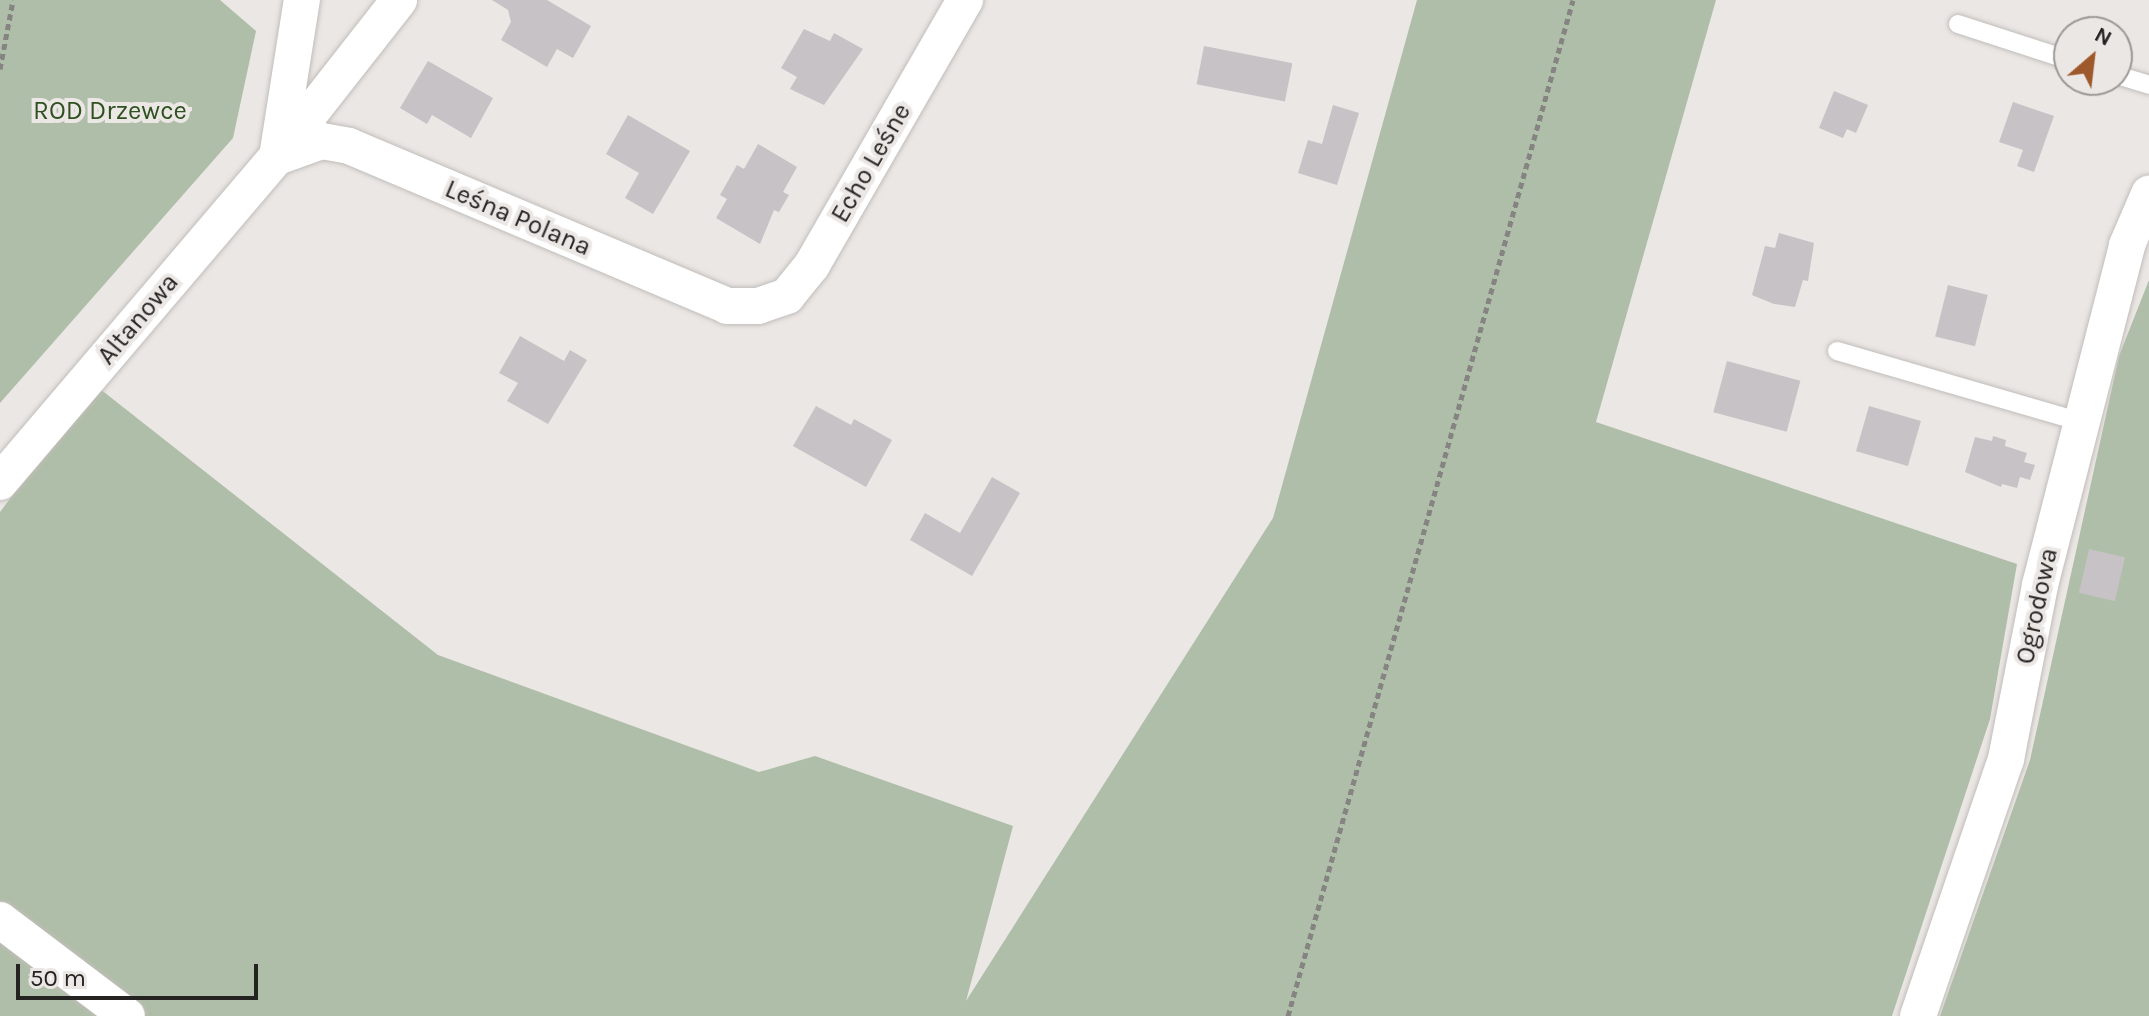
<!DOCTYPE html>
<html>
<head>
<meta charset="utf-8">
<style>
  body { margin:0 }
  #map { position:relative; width:2149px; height:1016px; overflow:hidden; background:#ebe7e4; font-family:Karla,sans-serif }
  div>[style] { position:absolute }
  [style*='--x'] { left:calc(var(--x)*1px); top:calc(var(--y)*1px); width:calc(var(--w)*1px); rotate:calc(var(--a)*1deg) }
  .green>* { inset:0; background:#afbea8 }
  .building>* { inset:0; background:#c6c2c5; transform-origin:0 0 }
  .path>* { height:5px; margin-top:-2.5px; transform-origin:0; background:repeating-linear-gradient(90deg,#868482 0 6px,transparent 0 10px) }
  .roads { filter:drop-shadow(0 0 2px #c1bdba) drop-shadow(0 0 2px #c1bdba) }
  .lane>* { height:18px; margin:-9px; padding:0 9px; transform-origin:9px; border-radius:9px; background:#fff }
  .street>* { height:36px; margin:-18px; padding:0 18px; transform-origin:18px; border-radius:18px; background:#fff }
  span { translate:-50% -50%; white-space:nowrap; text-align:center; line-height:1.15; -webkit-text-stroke:8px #ebe7e4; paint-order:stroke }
  .park-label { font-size:26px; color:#2f5020 }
  .street-label { font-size:26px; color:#242322 }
  .north { position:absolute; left:2053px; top:16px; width:80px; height:80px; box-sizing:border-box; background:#ebe7e4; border:2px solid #9b9996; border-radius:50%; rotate:28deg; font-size:22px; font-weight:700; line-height:32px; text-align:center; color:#242322 }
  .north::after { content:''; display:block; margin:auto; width:28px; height:36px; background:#9d582b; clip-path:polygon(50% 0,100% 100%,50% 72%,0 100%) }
  .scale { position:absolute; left:16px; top:964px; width:242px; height:36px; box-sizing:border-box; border:4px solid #242322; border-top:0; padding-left:10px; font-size:24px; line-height:28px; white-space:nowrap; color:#242322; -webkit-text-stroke:6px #ebe7e4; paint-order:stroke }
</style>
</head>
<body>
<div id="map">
  <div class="green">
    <i style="clip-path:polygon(0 0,220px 0,256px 31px,233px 138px,0 403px)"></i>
    <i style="clip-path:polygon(1417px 0,1716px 0,1596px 422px,2017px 564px,1990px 719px,1892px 1016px,0 1016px,0 512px,95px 385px,438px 655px,759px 772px,815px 756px,1013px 826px,966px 1001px,1273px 518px)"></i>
    <i style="clip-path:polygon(2149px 280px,2149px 1016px,1940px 1016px,2030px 760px,2119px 356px)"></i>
  </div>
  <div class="building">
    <i style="clip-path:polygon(492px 0,547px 0,591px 26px,573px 58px,557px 49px,547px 67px,501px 40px,511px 22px,508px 10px)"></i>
    <i style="clip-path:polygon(804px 29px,830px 41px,834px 33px,863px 49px,824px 105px,790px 89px,797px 77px,781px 68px)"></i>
    <i style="left:1204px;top:46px;width:90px;height:39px;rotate:11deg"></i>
    <i style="clip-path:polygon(428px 61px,493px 98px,471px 138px,432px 115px,427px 124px,400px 108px)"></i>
    <i style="clip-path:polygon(1834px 91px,1868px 105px,1856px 133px,1847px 129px,1843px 138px,1819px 128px)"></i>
    <i style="clip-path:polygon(2013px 102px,2054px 116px,2034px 172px,2017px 166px,2023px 150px,1999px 142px)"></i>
    <i style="clip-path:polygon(1333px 105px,1359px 113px,1337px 185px,1298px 173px,1308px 140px,1322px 144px)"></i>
    <i style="clip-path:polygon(628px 115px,690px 151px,653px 214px,625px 198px,639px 173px,606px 154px)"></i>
    <i style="clip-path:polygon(758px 144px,797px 167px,783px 192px,789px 195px,779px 212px,774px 210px,760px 244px,716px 218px,727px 199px,720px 195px,737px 165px,744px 169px)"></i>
    <i style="clip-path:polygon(1779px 233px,1814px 243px,1808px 281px,1803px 280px,1795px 307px,1774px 304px,1752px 295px,1765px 246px,1775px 248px)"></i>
    <i style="left:1948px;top:285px;width:41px;height:53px;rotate:14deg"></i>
    <i style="clip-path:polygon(520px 336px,564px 361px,570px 350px,587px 360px,548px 424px,507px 401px,518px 383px,499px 373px)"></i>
    <i style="left:1727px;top:361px;width:76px;height:53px;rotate:15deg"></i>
    <i style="clip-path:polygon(816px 406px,851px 425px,854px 419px,892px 440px,866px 487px,793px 446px)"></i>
    <i style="left:1869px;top:406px;width:54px;height:47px;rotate:16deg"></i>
    <i style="clip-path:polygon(1993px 436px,2006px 440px,2005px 446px,2027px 453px,2024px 462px,2035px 465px,2030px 480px,2020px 477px,2017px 488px,2002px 484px,2001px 487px,1965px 472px,1975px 437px,1992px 441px)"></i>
    <i style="clip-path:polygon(992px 477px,1020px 493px,972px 576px,910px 540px,925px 513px,960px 533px)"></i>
    <i style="left:2089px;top:549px;width:37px;height:45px;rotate:13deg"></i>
  </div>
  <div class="path">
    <i style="--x:0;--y:69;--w:70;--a:-79.3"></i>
    <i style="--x:1288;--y:1016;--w:1055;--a:-74.33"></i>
  </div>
  <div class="roads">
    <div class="lane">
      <i style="--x:1958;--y:24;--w:117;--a:18"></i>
      <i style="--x:2117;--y:75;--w:34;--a:17"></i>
      <i style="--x:1837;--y:351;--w:255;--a:16.2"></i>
    </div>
    <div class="street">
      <i style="--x:280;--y:152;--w:193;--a:-51.9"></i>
      <i style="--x:277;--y:157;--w:48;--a:-19.6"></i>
      <i style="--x:322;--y:141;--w:27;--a:10"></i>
      <i style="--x:349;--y:146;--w:410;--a:22.9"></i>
      <i style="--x:727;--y:306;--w:31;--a:0"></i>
      <i style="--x:758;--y:306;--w:31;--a:-19"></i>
      <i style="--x:787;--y:296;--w:40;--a:-51"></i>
      <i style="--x:812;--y:265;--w:306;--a:-60"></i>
      <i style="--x:0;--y:482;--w:427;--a:-49.6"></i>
      <i style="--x:277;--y:157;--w:159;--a:-81"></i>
      <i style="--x:0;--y:920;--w:159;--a:37.1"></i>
      <i style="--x:1918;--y:1016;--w:272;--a:-71.1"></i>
      <i style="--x:2006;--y:759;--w:177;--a:-78.9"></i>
      <i style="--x:2040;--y:585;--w:351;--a:-75.6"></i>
      <i style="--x:2127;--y:245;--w:56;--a:-66.7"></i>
    </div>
  </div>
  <div class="park-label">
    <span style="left:110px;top:111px">ROD Drzewce</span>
  </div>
  <div class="street-label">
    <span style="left:871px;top:163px;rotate:-60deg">Echo Leśne</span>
    <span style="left:518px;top:218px;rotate:23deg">Leśna Polana</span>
    <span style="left:138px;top:319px;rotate:-50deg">Altanowa</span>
    <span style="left:2037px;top:606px;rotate:-78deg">Ogrodowa</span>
  </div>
  <div class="north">N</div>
  <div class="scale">50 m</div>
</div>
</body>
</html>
